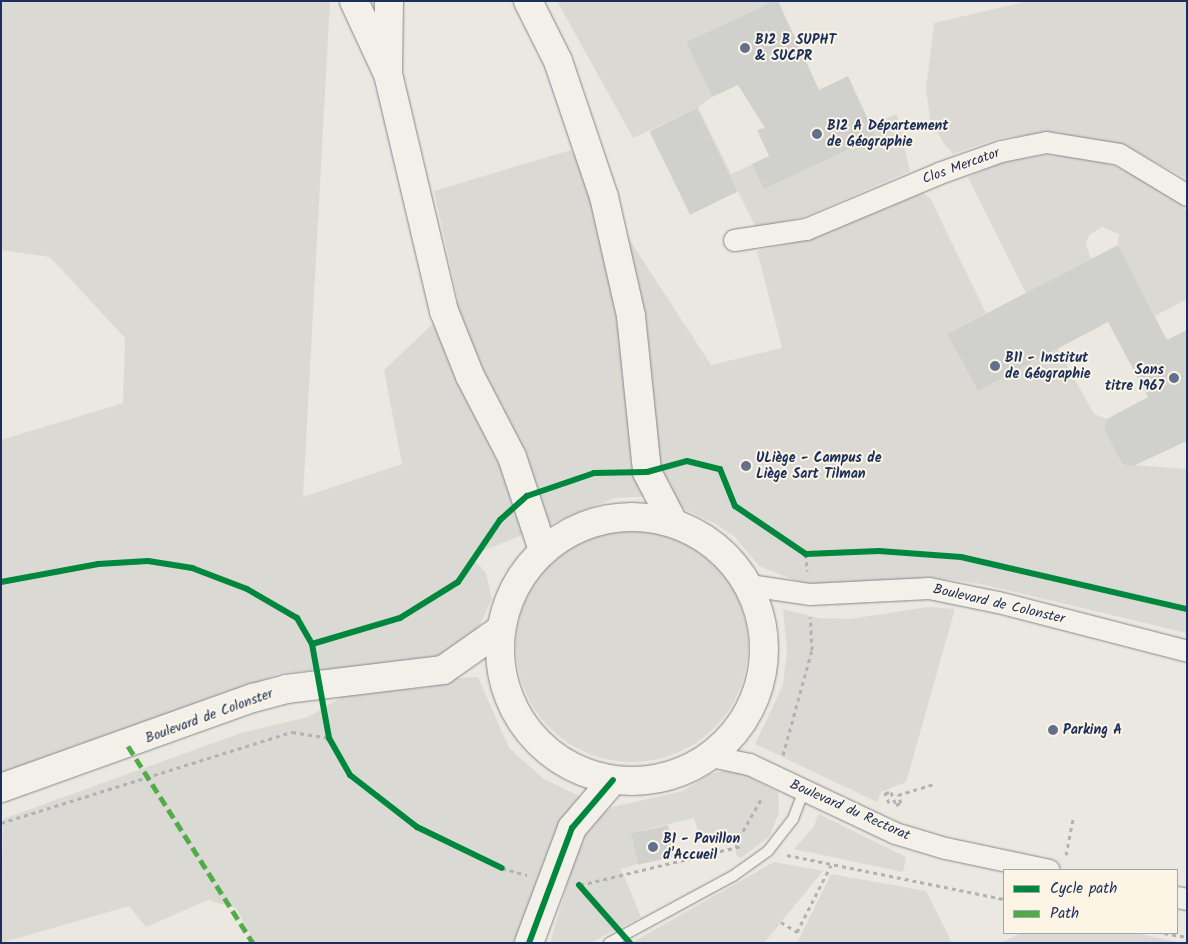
<!DOCTYPE html>
<html>
<head>
<meta charset="utf-8">
<style>
  body { margin:0 }
  #map { position:relative; width:1188px; height:944px; overflow:hidden; background:#eae8e1; font-family:Kalam,sans-serif }
  div>[style] { position:absolute }
  [style*='--x'] { left:calc(var(--x)*1px); top:calc(var(--y)*1px); width:calc(var(--w)*1px); rotate:calc(var(--a)*1deg) }
  .green>* { inset:0; background:#dbd9d4 }
  .round { border-radius:50% }
  .building>* { inset:0; background:#d0d0cd; transform-origin:0 0 }
  .path>* { height:3px; margin-top:-1.5px; transform-origin:0; background:repeating-linear-gradient(90deg,#b0b2b3 0 4px,transparent 0 8px) }
  .roads { filter:drop-shadow(0 0 1px #84878d) drop-shadow(0 0 1px #84878d) }
  .lane>* { height:10px; margin:-5px; padding:0 5px; transform-origin:5px; border-radius:5px; background:#f3f0ea }
  .street>* { height:21px; margin:-10.5px; padding:0 10.5px; transform-origin:10.5px; border-radius:10.5px; background:#f3f0ea }
  .secondary>* { height:28px; margin:-14px; padding:0 14px; transform-origin:14px; border-radius:14px; background:#f3f0ea }
  .secondary>.ring { margin:-14px; padding:0; box-sizing:content-box; background:none; border:28px solid #f3f0ea; border-radius:50% }
  .quiet>* { height:5px; margin-top:-2.5px; transform-origin:0; background:repeating-linear-gradient(90deg,#52ab49 0 10px,transparent 0 15px) }
  .cycleway>* { height:6px; margin:-3px; padding:0 3px; transform-origin:3px; border-radius:3px; background:#00873e }
  .dots>* { width:14px; height:14px; translate:-50% -50%; box-sizing:border-box; border:2px solid #fcf5e5; border-radius:50% }
  span { translate:-50% -50%; white-space:nowrap; text-align:center; line-height:1.15; -webkit-text-stroke:4px #fcf5e5; paint-order:stroke }
  .poi-label { font-size:14px; color:#1b2f5e; font-weight:700 }
  .left { translate:0 -50%; text-align:left }
  .right { translate:-100% -50%; text-align:right }
  .street-label { font-size:14px; color:#1b2f5e }
  .frame { position:absolute; inset:0; border:2px solid #1b2f5e; pointer-events:none }
  .legend { position:absolute; left:1003px; top:869px; width:175px; height:65px; box-sizing:border-box; background:#fcf5e5; border:1px solid #a2a6af; margin:0; padding:6px 9px; list-style:none; font-size:15px; color:#1b2f5e }
  .legend li { display:flex; align-items:center; gap:10px; height:25px }
  .legend b { width:25px; border:1px solid #a2a6af }
</style>
</head>
<body>
<div id="map">
  <div class="green">
    <i style="clip-path:polygon(1px 1px,330px 1px,303px 497px,402px 464px,384px 370px,458px 300px,434px 191px,571px 150px,711px 365px,782px 348px,757px 251px,808px 239px,919px 190px,930px 198px,986px 313px,947px 334px,978px 391px,1058px 349px,1094px 414px,1107px 419px,1104px 429px,1122px 464px,1187px 469px,1187px 633px,981px 584px,930px 577px,841px 586px,799px 582px,759px 566px,735px 537px,716px 524px,656px 496px,615px 498px,470px 556px,486px 573px,492px 599px,475px 635px,436px 661px,280px 673px,183px 714px,1px 776px,1px 440px,123px 403px,125px 338px,50px 257px,1px 250px)"></i>
    <i style="clip-path:polygon(557px 1px,774px 1px,686px 42px,712px 97px,698px 107px,731px 174px,753px 164px,764px 189px,876px 137px,870px 125px,897px 114px,910px 171px,804px 217px,756px 228px,697px 108px,633px 138px)"></i>
    <i style="clip-path:polygon(1029px 1px,1187px 1px,1187px 179px,1127px 147px,1054px 132px,1000px 138px,953px 154px,944px 144px,930px 119px,926px 89px,934px 23px)"></i>
    <i style="clip-path:polygon(1046px 155px,1092px 159px,1132px 172px,1173px 195px,1187px 212px,1187px 299px,1155px 316px,1118px 245px,1119px 234px,1102px 227px,1089px 235px,1086px 245px,1091px 259px,1026px 293px,968px 177px,998px 163px)"></i>
    <i class="round" style="left:516px;top:530px;width:232px;height:232px"></i>
    <i style="clip-path:polygon(927px 607px,955px 609px,906px 782px,881px 792px,877px 802px,755px 744px,783px 685px,787px 650px,783px 609px,818px 618px,850px 619px)"></i>
    <i style="clip-path:polygon(478px 677px,509px 748px,544px 779px,583px 798px,513px 943px,255px 943px,236px 908px,208px 900px,146px 927px,129px 906px,1px 943px,3px 819px,241px 733px,308px 717px,347px 694px,423px 688px,455px 678px)"></i>
    <i style="clip-path:polygon(733px 769px,778px 792px,779px 812px,770px 836px,741px 858px,736px 855px,735px 841px,699px 834px,694px 818px,643px 830px,644px 835px,632px 837px,638px 864px,621px 869px,641px 917px,590px 943px,550px 943px,578px 847px,589px 825px,612px 807px,683px 791px,710px 774px)"></i>
    <i style="clip-path:polygon(819px 814px,906px 857px,903px 872px,794px 849px,813px 828px)"></i>
    <i style="clip-path:polygon(774px 862px,823px 871px,764px 943px,631px 943px)"></i>
    <i style="clip-path:polygon(831px 874px,926px 891px,952px 943px,797px 943px)"></i>
    <i style="clip-path:polygon(1021px 933px,1135px 933px,1182px 943px,1001px 943px)"></i>
  </div>
  <div class="building">
    <i style="clip-path:polygon(774px 1px,778px 1px,819px 90px,848px 76px,876px 137px,764px 189px,752px 164px,769px 156px,757px 130px,765px 128px,738px 85px,712px 97px,686px 42px)"></i>
    <i style="left:697px;top:108px;width:93px;height:53px;rotate:64deg"></i>
    <i style="clip-path:polygon(1118px 245px,1167px 340px,1187px 330px,1187px 441px,1133px 466px,1122px 464px,1104px 429px,1107px 419px,1148px 397px,1108px 322px,978px 391px,947px 334px)"></i>
    <i style="left:668px;top:825px;width:32px;height:38px;rotate:77deg"></i>
  </div>
  <div class="path">
    <i style="--x:806;--y:554;--w:17;--a:87"></i>
    <i style="--x:783;--y:755;--w:109;--a:-74.6"></i>
    <i style="--x:812;--y:650;--w:33;--a:-93"></i>
    <i style="--x:889;--y:803;--w:11;--a:-112"></i>
    <i style="--x:885;--y:793;--w:6;--a:-9"></i>
    <i style="--x:891;--y:792;--w:14;--a:69"></i>
    <i style="--x:896;--y:805;--w:5;--a:-22"></i>
    <i style="--x:901;--y:803;--w:9;--a:-111"></i>
    <i style="--x:898;--y:795;--w:38;--a:-17"></i>
    <i style="--x:1;--y:823;--w:305;--a:-17.4"></i>
    <i style="--x:292;--y:732;--w:37;--a:9"></i>
    <i style="--x:735;--y:845;--w:56;--a:-60.3"></i>
    <i style="--x:787;--y:855;--w:221;--a:11.5"></i>
    <i style="--x:1066;--y:855;--w:37;--a:-79"></i>
    <i style="--x:502;--y:868;--w:26;--a:16"></i>
    <i style="--x:580;--y:885;--w:166;--a:-13.6"></i>
    <i style="--x:781;--y:922;--w:19;--a:32"></i>
    <i style="--x:797;--y:932;--w:75;--a:-63.1"></i>
    <i style="--x:1164;--y:933;--w:23;--a:10"></i>
  </div>
  <div class="roads">
    <div class="lane">
      <i style="--x:609;--y:943;--w:141;--a:-28.4"></i>
      <i style="--x:733;--y:876;--w:43;--a:-35.5"></i>
      <i style="--x:768;--y:851;--w:41;--a:-52"></i>
      <i style="--x:793;--y:819;--w:30;--a:-69"></i>
    </div>
    <div class="street">
      <i style="--x:734;--y:240;--w:73;--a:-8.7"></i>
      <i style="--x:806;--y:229;--w:144;--a:-22.8"></i>
      <i style="--x:939;--y:173;--w:66;--a:-19.5"></i>
      <i style="--x:1001;--y:151;--w:46;--a:-11.3"></i>
      <i style="--x:1046;--y:142;--w:74;--a:9.3"></i>
      <i style="--x:1119;--y:154;--w:79;--a:31.1"></i>
      <i style="--x:749;--y:585;--w:62;--a:8.4"></i>
      <i style="--x:810;--y:594;--w:119;--a:-2.9"></i>
      <i style="--x:929;--y:588;--w:70;--a:11.5"></i>
      <i style="--x:998;--y:602;--w:195;--a:14.5"></i>
      <i style="--x:711;--y:756;--w:39;--a:12"></i>
      <i style="--x:749;--y:764;--w:161;--a:25.3"></i>
      <i style="--x:895;--y:833;--w:52;--a:16.7"></i>
      <i style="--x:945;--y:848;--w:106;--a:11.9"></i>
      <i style="--x:1177;--y:897;--w:10;--a:11"></i>
    </div>
    <div class="secondary">
      <i style="--x:354;--y:1;--w:78;--a:65.1"></i>
      <i style="--x:389;--y:1;--w:73;--a:90.8"></i>
      <i style="--x:388;--y:74;--w:244;--a:76.7"></i>
      <i style="--x:444;--y:311;--w:70;--a:68.2"></i>
      <i style="--x:470;--y:376;--w:91;--a:62.6"></i>
      <i style="--x:512;--y:457;--w:98;--a:71.6"></i>
      <i style="--x:528;--y:1;--w:67;--a:63.4"></i>
      <i style="--x:558;--y:61;--w:144;--a:71.3"></i>
      <i style="--x:604;--y:197;--w:122;--a:77.2"></i>
      <i style="--x:631;--y:316;--w:157;--a:84.1"></i>
      <i style="--x:647;--y:472;--w:56;--a:62.5"></i>
      <i class="ring" style="left:500px;top:517px;width:236px;height:236px"></i>
      <i style="--x:1;--y:788;--w:268;--a:-19.7"></i>
      <i style="--x:253;--y:698;--w:34;--a:-15"></i>
      <i style="--x:286;--y:689;--w:158;--a:-6.9"></i>
      <i style="--x:443;--y:670;--w:70;--a:-35.1"></i>
      <i style="--x:529;--y:943;--w:123;--a:-69.5"></i>
      <i style="--x:572;--y:828;--w:63;--a:-49.5"></i>
    </div>
  </div>
  <div class="quiet">
    <i style="--x:128;--y:746;--w:233;--a:57.6"></i>
  </div>
  <div class="cycleway">
    <i style="--x:1;--y:582;--w:99;--a:-10.5"></i>
    <i style="--x:98;--y:564;--w:50;--a:-3.4"></i>
    <i style="--x:148;--y:561;--w:45;--a:9"></i>
    <i style="--x:192;--y:568;--w:59;--a:20.9"></i>
    <i style="--x:247;--y:589;--w:58;--a:30.1"></i>
    <i style="--x:297;--y:618;--w:30;--a:60"></i>
    <i style="--x:312;--y:644;--w:96;--a:79.7"></i>
    <i style="--x:329;--y:738;--w:43;--a:60.4"></i>
    <i style="--x:350;--y:775;--w:85;--a:37.8"></i>
    <i style="--x:417;--y:827;--w:94;--a:25.8"></i>
    <i style="--x:312;--y:644;--w:92;--a:-16.5"></i>
    <i style="--x:400;--y:618;--w:68;--a:-31.8"></i>
    <i style="--x:458;--y:582;--w:75;--a:-55.9"></i>
    <i style="--x:500;--y:520;--w:36;--a:-42"></i>
    <i style="--x:527;--y:496;--w:71;--a:-18.9"></i>
    <i style="--x:594;--y:473;--w:53;--a:-1.1"></i>
    <i style="--x:647;--y:472;--w:41;--a:-15.4"></i>
    <i style="--x:687;--y:461;--w:34;--a:14"></i>
    <i style="--x:720;--y:469;--w:40;--a:68"></i>
    <i style="--x:735;--y:506;--w:86;--a:34.1"></i>
    <i style="--x:806;--y:554;--w:73;--a:-2.4"></i>
    <i style="--x:879;--y:551;--w:82;--a:4.2"></i>
    <i style="--x:961;--y:557;--w:232;--a:13"></i>
    <i style="--x:579;--y:885;--w:77;--a:48.7"></i>
    <i style="--x:529;--y:943;--w:123;--a:-69.5"></i>
    <i style="--x:572;--y:828;--w:63;--a:-49.5"></i>
  </div>
  <div class="dots">
    <i style="left:745px;top:48px;background:#63708c"></i>
    <i style="left:817px;top:134px;background:#63708c"></i>
    <i style="left:995px;top:366px;background:#63708c"></i>
    <i style="left:1174px;top:378px;background:#63708c"></i>
    <i style="left:746px;top:466px;background:#63708c"></i>
    <i style="left:1053px;top:730px;background:#63708c"></i>
    <i style="left:653px;top:847px;background:#63708c"></i>
  </div>
  <div class="poi-label">
    <span class="left" style="left:755px;top:48px">B12 B SUPHT<br>&amp; SUCPR</span>
    <span class="left" style="left:827px;top:134px">B12 A Département<br>de Géographie</span>
    <span class="left" style="left:1005px;top:366px">B11 - Institut<br>de Géographie</span>
    <span class="right" style="left:1164px;top:378px">Sans<br>titre 1967</span>
    <span class="left" style="left:756px;top:466px">ULiège - Campus de<br>Liège Sart Tilman</span>
    <span class="left" style="left:1063px;top:730px">Parking A</span>
    <span class="left" style="left:663px;top:847px">B1 - Pavillon<br>d'Accueil</span>
  </div>
  <div class="street-label">
    <span style="left:961px;top:166px;rotate:-20deg">Clos Mercator</span>
    <span style="left:999px;top:604px;rotate:13deg">Boulevard de Colonster</span>
    <span style="left:209px;top:716px;rotate:-20deg">Boulevard de Colonster</span>
    <span style="left:850px;top:810px;rotate:24deg">Boulevard du Rectorat</span>
  </div>
  <div class="frame"></div>
  <ul class="legend">
  <li><b style="height:6px;background:#00873e"></b>Cycle path</li>
  <li><b style="height:6px;background:#52ab49"></b>Path</li>
  </ul>
</div>
</body>
</html>
